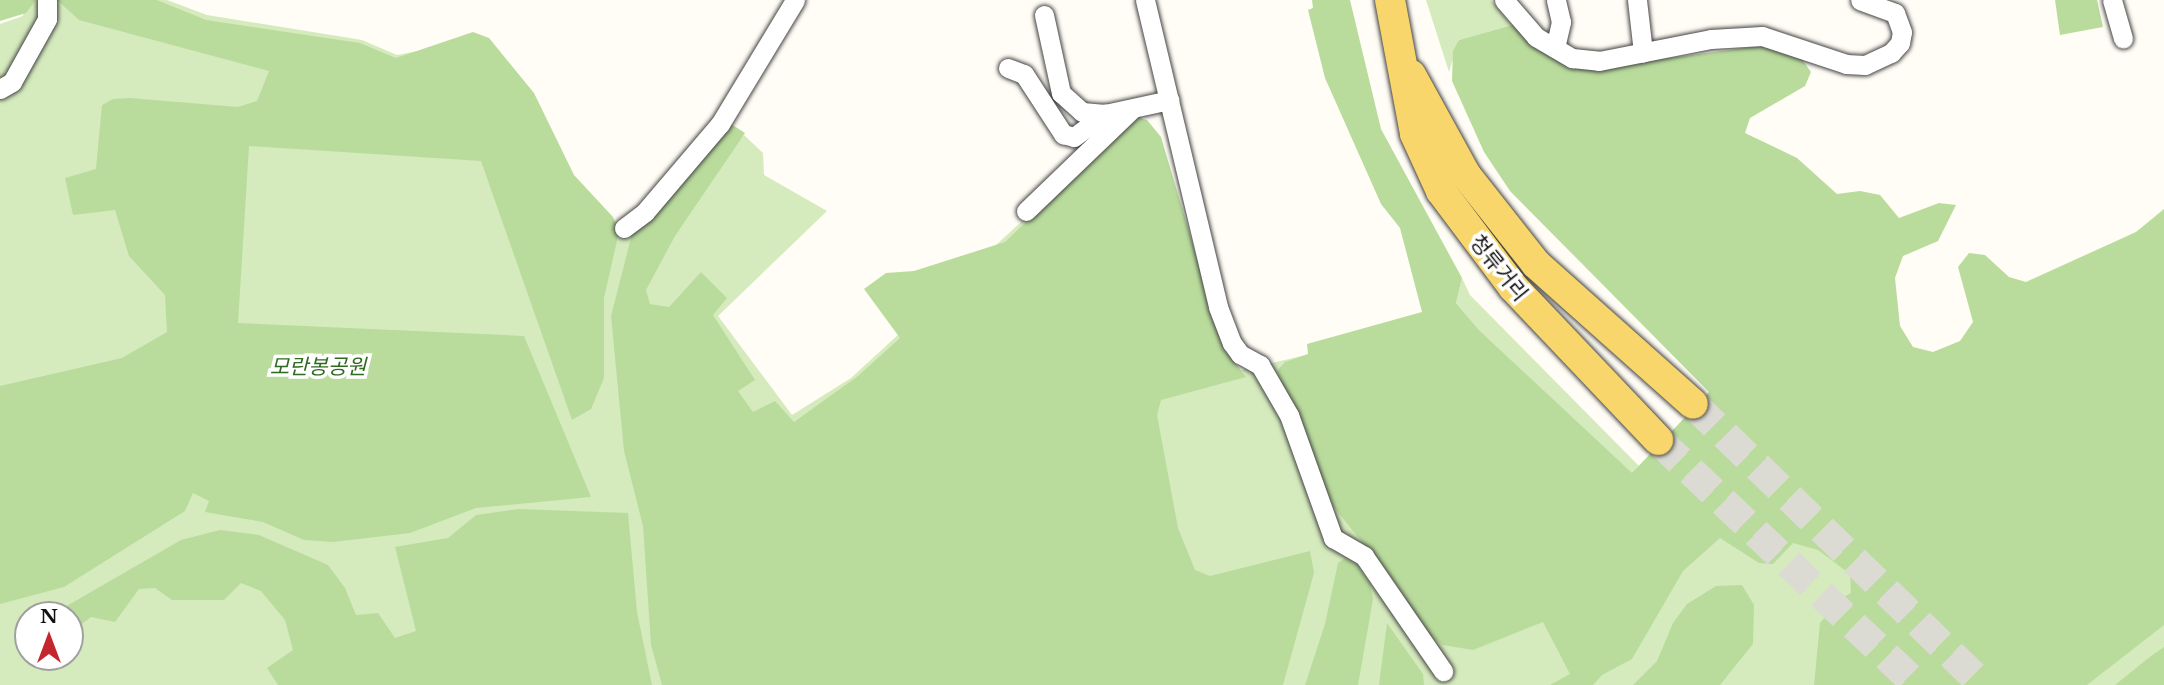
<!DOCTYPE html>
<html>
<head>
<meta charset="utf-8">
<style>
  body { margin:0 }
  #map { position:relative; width:2164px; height:685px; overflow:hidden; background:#fffdf5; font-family:"Libre Baskerville","Noto Sans KR",serif }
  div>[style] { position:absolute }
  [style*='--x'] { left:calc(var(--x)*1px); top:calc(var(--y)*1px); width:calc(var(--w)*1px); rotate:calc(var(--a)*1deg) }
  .green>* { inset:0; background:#d5ebbd }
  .forest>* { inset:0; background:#b9dc9c }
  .primary-tunnel>* { height:30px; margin-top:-15px; transform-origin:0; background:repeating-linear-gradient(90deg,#dbdad3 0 30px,transparent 0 45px) }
  .roads { filter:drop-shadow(0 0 2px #444) drop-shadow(0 0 2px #444) }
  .minor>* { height:19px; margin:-9.5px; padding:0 9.5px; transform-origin:9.5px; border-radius:9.5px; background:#fff }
  .primary>* { height:30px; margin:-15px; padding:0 15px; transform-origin:15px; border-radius:15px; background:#f9d66b }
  span { translate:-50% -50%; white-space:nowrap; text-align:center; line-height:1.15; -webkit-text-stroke:7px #fff; paint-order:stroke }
  .street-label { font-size:21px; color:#111 }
  .park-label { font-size:21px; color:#2f6b1f; font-style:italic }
  .north { position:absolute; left:14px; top:601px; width:70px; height:70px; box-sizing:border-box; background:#fff; border:2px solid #a0a0a0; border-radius:50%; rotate:0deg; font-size:19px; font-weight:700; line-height:28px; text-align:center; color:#111 }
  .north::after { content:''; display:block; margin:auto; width:24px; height:32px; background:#c4262e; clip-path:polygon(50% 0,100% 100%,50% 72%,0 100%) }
</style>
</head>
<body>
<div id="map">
  <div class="green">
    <i style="clip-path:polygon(evenodd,25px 0,167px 0,207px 15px,362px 40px,397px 55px,472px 41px,605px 217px,641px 232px,744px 135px,763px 153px,764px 175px,827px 211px,718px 316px,792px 415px,851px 378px,1140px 113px,1230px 373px,1344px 346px,1631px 491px,1869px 425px,2164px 249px,2164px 685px,0 685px,0 24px,23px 16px,25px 0,28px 615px,70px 615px,70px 657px,28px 657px,28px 615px)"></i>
    <i style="clip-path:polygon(1426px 0,1491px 0,1512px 25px,1459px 40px,1449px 72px)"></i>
    <i style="clip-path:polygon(1462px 278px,1470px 295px,1639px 466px,1632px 474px,1479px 330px,1456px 303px)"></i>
  </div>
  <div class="forest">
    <i style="clip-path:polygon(0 0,36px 0,26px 13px,0 21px)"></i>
    <i style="clip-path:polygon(57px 0,157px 0,206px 20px,360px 43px,396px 58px,473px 32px,489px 38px,534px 93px,574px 175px,613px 217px,619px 232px,604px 298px,604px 378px,591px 409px,572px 420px,481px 161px,249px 146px,238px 323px,524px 336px,591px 497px,476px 508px,410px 533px,333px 542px,304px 540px,263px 522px,205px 512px,209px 501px,193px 493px,185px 511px,64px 587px,0 604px,0 386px,122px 358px,167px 332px,165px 295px,129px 256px,115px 210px,73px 215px,65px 178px,96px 169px,102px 105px,113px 99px,130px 98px,238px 107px,257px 101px,269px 71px,79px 20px)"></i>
    <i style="clip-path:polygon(1312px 0,1350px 0,1381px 129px,1462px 278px,1456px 303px,1479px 330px,1632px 473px,1709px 392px,1510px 191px,1484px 152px,1452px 81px,1453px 51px,1459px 40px,1512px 25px,1551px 56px,1603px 67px,1759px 46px,1799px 55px,1811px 72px,1805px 86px,1750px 118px,1745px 133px,1797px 158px,1837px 194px,1860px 191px,1880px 195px,1899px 218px,1939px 203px,1956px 205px,1938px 241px,1903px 256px,1895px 278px,1900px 326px,1913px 347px,1933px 352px,1960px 341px,1973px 322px,1958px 267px,1969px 253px,1985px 255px,2009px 277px,2026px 282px,2136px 232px,2164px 209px,2164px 625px,2087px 685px,1814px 685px,1820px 623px,1839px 600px,1851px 593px,1850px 574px,1818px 550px,1793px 543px,1773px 564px,1759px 563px,1720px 538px,1683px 571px,1632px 659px,1602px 675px,1593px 685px,1550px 685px,1570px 674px,1543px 622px,1473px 650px,1443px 645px,1424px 632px,1382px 567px,1333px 506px,1277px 371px,1285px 362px,1308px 354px,1307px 344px,1422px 312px,1400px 228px,1381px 204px,1325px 78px,1308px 10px,1313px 8px)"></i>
    <i style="clip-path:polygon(2055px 0,2097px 0,2103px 27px,2060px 35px)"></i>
    <i style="clip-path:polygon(1136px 117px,1147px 120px,1161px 137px,1224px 349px,1246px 377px,1161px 400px,1157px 415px,1178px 528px,1195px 570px,1210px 576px,1310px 551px,1314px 573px,1283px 685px,662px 685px,651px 645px,643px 526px,624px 451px,611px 316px,632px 234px,644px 219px,731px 124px,745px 133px,675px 236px,646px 290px,650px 304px,669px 307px,701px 272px,727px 298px,713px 315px,755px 380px,738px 391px,753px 412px,775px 401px,794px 422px,858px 376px,900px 338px,864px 289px,886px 273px,914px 271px,1005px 242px)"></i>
    <i style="clip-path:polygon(519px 509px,628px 513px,637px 612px,652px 685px,278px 685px,267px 668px,293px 650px,285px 620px,261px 591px,241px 583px,224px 600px,172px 600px,155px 588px,139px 589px,115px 622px,91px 617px,70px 633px,70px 615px,51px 615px,181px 540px,220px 530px,259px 535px,328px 565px,345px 588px,356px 615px,378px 613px,395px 638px,416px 631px,395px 547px,448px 538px,476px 515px)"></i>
    <i style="clip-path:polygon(1345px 558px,1357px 565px,1370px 584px,1373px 599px,1358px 685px,1305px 685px,1325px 624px,1338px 563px)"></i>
    <i style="clip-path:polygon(1742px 585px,1754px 605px,1753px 644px,1720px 685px,1633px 685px,1657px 661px,1673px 623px,1687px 604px,1716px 586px)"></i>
    <i style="clip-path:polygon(1387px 623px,1423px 674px,1424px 685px,1379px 685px)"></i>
    <i style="clip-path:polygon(2164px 647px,2164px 685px,2115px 685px,2151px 656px)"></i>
  </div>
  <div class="primary-tunnel">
    <i style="--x:1693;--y:404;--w:404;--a:44.1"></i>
    <i style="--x:1658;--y:440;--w:357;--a:43.4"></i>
  </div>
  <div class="roads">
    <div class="minor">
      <i style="--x:1145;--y:0;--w:316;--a:76.6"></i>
      <i style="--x:1218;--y:307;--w:39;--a:69"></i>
      <i style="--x:1232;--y:343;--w:14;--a:54"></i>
      <i style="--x:1240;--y:354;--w:23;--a:29"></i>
      <i style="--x:1260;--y:365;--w:58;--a:59.9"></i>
      <i style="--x:1289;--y:415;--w:131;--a:70.3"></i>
      <i style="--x:1333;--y:538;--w:36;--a:30"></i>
      <i style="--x:1364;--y:556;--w:140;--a:55.5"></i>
      <i style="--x:1504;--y:0;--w:49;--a:49.1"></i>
      <i style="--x:1536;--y:37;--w:42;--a:30.3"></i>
      <i style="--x:1572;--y:58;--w:27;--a:6"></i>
      <i style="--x:1599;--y:61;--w:114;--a:-11.1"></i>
      <i style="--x:1711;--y:39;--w:51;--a:-3.4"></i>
      <i style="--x:1762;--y:36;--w:89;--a:18.4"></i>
      <i style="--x:1846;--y:64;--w:19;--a:3"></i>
      <i style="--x:1865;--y:65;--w:29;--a:-25"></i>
      <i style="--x:1891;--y:53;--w:13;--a:-48"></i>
      <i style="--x:1900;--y:43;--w:11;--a:-80"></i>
      <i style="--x:1902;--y:32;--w:20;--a:-110"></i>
      <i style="--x:1895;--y:13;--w:37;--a:-160"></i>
      <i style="--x:1637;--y:0;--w:53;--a:83.5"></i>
      <i style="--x:2112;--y:0;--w:40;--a:74"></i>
      <i style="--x:1044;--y:15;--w:80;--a:77.7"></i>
      <i style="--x:1061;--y:93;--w:28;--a:42"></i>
      <i style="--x:1082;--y:112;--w:23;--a:5"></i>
      <i style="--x:1105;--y:114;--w:66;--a:-12.3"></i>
      <i style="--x:1555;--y:48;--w:27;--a:-77"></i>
      <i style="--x:1561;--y:22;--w:23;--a:-103"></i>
      <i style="--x:1008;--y:68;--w:17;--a:21"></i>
      <i style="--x:1024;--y:74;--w:72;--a:57"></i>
      <i style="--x:1063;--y:134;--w:11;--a:15"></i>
      <i style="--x:1074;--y:137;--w:39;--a:-37"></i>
      <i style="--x:0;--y:89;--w:14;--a:-30"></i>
      <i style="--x:12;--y:82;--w:72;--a:-60.9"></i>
      <i style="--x:47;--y:19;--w:19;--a:-90"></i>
      <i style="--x:1026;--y:211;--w:147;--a:-43.9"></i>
      <i style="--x:624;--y:228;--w:26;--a:-37"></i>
      <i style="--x:645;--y:212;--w:116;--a:-49.6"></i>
      <i style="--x:720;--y:124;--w:145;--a:-58.8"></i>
    </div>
    <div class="primary">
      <i style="--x:1390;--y:0;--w:136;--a:79.4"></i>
      <i style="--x:1415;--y:134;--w:63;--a:65.5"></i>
      <i style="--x:1441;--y:191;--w:120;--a:53.1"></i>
      <i style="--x:1513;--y:287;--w:211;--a:46.5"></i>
      <i style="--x:1411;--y:75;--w:114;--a:61.2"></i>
      <i style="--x:1466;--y:175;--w:113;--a:51.8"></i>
      <i style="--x:1536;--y:264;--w:210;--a:41.7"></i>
    </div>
  </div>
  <div class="street-label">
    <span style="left:1499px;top:268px;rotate:51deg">청류거리</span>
  </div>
  <div class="park-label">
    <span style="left:318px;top:367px">모란봉공원</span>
  </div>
  <div class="north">N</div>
</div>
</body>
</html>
